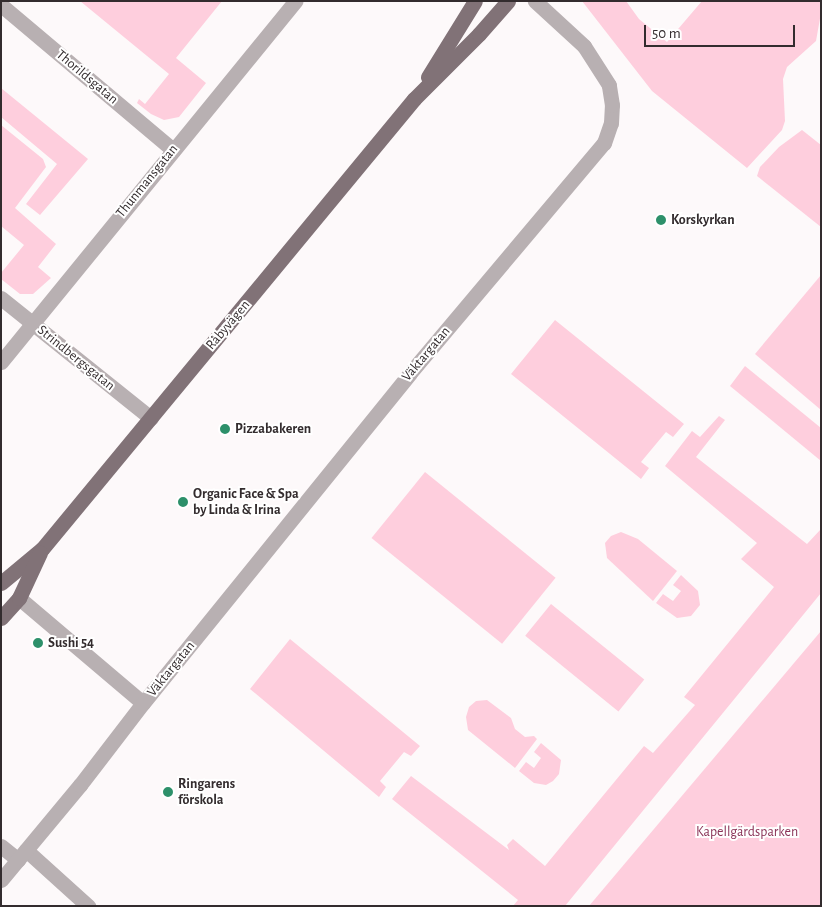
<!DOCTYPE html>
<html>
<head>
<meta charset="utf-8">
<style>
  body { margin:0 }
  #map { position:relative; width:822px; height:907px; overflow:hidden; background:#fdf9fa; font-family:"Alegreya Sans",sans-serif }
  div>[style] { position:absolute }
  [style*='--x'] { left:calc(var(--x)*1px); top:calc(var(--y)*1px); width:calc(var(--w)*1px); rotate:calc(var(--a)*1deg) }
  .green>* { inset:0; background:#fecedd; transform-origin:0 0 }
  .minor>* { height:15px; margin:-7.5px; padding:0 7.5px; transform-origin:7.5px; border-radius:7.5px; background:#b8b0b2 }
  .major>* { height:15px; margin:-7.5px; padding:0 7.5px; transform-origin:7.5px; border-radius:7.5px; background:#817277 }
  .dots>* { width:14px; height:14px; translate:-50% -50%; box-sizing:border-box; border:2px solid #fff; border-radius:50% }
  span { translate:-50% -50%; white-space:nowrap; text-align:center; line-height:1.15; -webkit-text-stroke:4px #fff; paint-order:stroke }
  .street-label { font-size:14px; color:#332c2e }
  .poi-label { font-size:14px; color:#332c2e; font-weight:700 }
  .left { translate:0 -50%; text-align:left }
  .park-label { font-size:14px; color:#8b3458 }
  .frame { position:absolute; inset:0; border:2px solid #332c2e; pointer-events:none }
  .scale { position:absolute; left:644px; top:25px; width:151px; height:22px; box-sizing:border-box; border:2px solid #332c2e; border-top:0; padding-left:6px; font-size:15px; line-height:18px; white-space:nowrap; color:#332c2e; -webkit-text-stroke:4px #fff; paint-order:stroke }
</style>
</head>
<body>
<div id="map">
  <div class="green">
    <i style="clip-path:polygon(80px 1px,222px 1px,176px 58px,206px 83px,179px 117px,164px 120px,151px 114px,137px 103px,139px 99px,145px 104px,169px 74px)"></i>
    <i style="clip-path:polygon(582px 1px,626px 1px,639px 19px,667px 42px,702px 1px,821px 1px,821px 13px,816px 41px,787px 67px,783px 79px,785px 121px,782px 130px,747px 168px,652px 91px)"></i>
    <i style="clip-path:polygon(1px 88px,88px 159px,40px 215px,26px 204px,57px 164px,1px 117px)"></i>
    <i style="clip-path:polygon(1px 125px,43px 159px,46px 167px,15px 208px,56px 244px,38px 267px,51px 278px,33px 294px,20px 294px,1px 279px,1px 273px,24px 245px,1px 226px)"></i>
    <i style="clip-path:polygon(802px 130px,821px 145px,821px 227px,757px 176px,760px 167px,779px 147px)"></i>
    <i style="clip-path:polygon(821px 275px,821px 410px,755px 354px)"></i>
    <i style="clip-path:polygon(555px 320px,684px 424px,673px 437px,666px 432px,641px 462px,649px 468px,641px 479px,511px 374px)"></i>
    <i style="clip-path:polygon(745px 366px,821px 428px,821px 461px,730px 386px)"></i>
    <i style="clip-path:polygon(719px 416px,725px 420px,696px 457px,807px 544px,821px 529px,821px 593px,565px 906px,513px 906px,518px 900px,392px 799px,411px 776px,509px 850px,507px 845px,513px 839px,545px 866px,644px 746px,653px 753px,695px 705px,684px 697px,774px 587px,741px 559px,757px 543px,665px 466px,692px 431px,700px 437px)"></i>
    <i style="left:425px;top:472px;width:168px;height:85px;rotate:39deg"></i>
    <i style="clip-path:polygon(621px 532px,638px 539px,677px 571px,653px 601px,607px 558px,605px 543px,611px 536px)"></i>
    <i style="clip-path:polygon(681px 575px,698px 591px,700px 605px,691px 616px,677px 618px,656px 603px,663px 594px,673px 601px,681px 591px,673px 585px)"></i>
    <i style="left:551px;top:604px;width:120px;height:41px;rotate:39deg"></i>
    <i style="clip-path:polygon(821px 631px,821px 906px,589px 906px)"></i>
    <i style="clip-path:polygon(290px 639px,420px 746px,411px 756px,404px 752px,380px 781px,386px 787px,379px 797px,250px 689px)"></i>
    <i style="clip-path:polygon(487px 700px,511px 718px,515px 729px,525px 737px,534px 736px,537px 739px,515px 768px,468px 730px,466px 717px,469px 707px,476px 701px)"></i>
    <i style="clip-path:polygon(541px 743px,561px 760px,559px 774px,553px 781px,546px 785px,534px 783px,519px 771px,526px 762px,534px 768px,541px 758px,534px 752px)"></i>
  </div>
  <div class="minor">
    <i style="--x:1;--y:5;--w:225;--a:40.1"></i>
    <i style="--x:1;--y:298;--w:192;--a:38.7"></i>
    <i style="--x:1;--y:362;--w:466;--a:-50.8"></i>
    <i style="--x:19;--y:598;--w:162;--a:40.3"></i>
    <i style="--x:1;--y:846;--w:22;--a:39"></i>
    <i style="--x:26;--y:850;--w:84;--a:42.1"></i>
    <i style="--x:1;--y:880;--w:124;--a:-50.3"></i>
    <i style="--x:80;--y:785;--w:103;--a:-52.5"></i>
    <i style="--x:143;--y:703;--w:424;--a:-51"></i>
    <i style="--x:410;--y:373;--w:301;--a:-49.9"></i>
    <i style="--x:604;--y:143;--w:21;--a:-71"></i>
    <i style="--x:611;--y:123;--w:18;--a:-87"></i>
    <i style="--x:612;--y:105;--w:20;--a:-99"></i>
    <i style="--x:609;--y:85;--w:46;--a:-122.7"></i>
    <i style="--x:584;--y:46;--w:67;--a:-137.4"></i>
  </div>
  <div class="major">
    <i style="--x:428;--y:77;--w:89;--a:-58.3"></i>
    <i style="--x:1;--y:583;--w:53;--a:-39.7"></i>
    <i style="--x:42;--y:549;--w:584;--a:-50.42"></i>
    <i style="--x:414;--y:99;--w:92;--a:-45"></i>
    <i style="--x:479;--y:34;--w:44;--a:-48.7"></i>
    <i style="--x:1;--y:618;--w:27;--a:-48"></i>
    <i style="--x:19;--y:598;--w:50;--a:-65"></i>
  </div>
  <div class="dots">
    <i style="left:661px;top:220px;background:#2d906a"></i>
    <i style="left:225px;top:429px;background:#2d906a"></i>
    <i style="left:183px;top:502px;background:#2d906a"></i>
    <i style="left:38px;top:643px;background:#2d906a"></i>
    <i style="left:168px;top:792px;background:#2d906a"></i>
  </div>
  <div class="street-label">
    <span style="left:87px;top:77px;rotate:40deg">Thorildsgatan</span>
    <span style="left:147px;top:181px;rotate:-51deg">Thunmansgatan</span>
    <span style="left:228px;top:325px;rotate:-50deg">Råbyvägen</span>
    <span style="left:426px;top:354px;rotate:-50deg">Väktargatan</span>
    <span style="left:76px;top:358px;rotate:39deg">Strindbergsgatan</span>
    <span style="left:171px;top:669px;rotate:-51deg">Väktargatan</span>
  </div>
  <div class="poi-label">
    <span class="left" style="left:671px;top:220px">Korskyrkan</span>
    <span class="left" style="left:235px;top:429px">Pizzabakeren</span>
    <span class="left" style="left:193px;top:502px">Organic Face &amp; Spa<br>by Linda &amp; Irina</span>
    <span class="left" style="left:48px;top:643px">Sushi 54</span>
    <span class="left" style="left:178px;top:792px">Ringarens<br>förskola</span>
  </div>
  <div class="park-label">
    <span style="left:747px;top:832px">Kapellgärdsparken</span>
  </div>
  <div class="frame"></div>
  <div class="scale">50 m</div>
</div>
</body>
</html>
